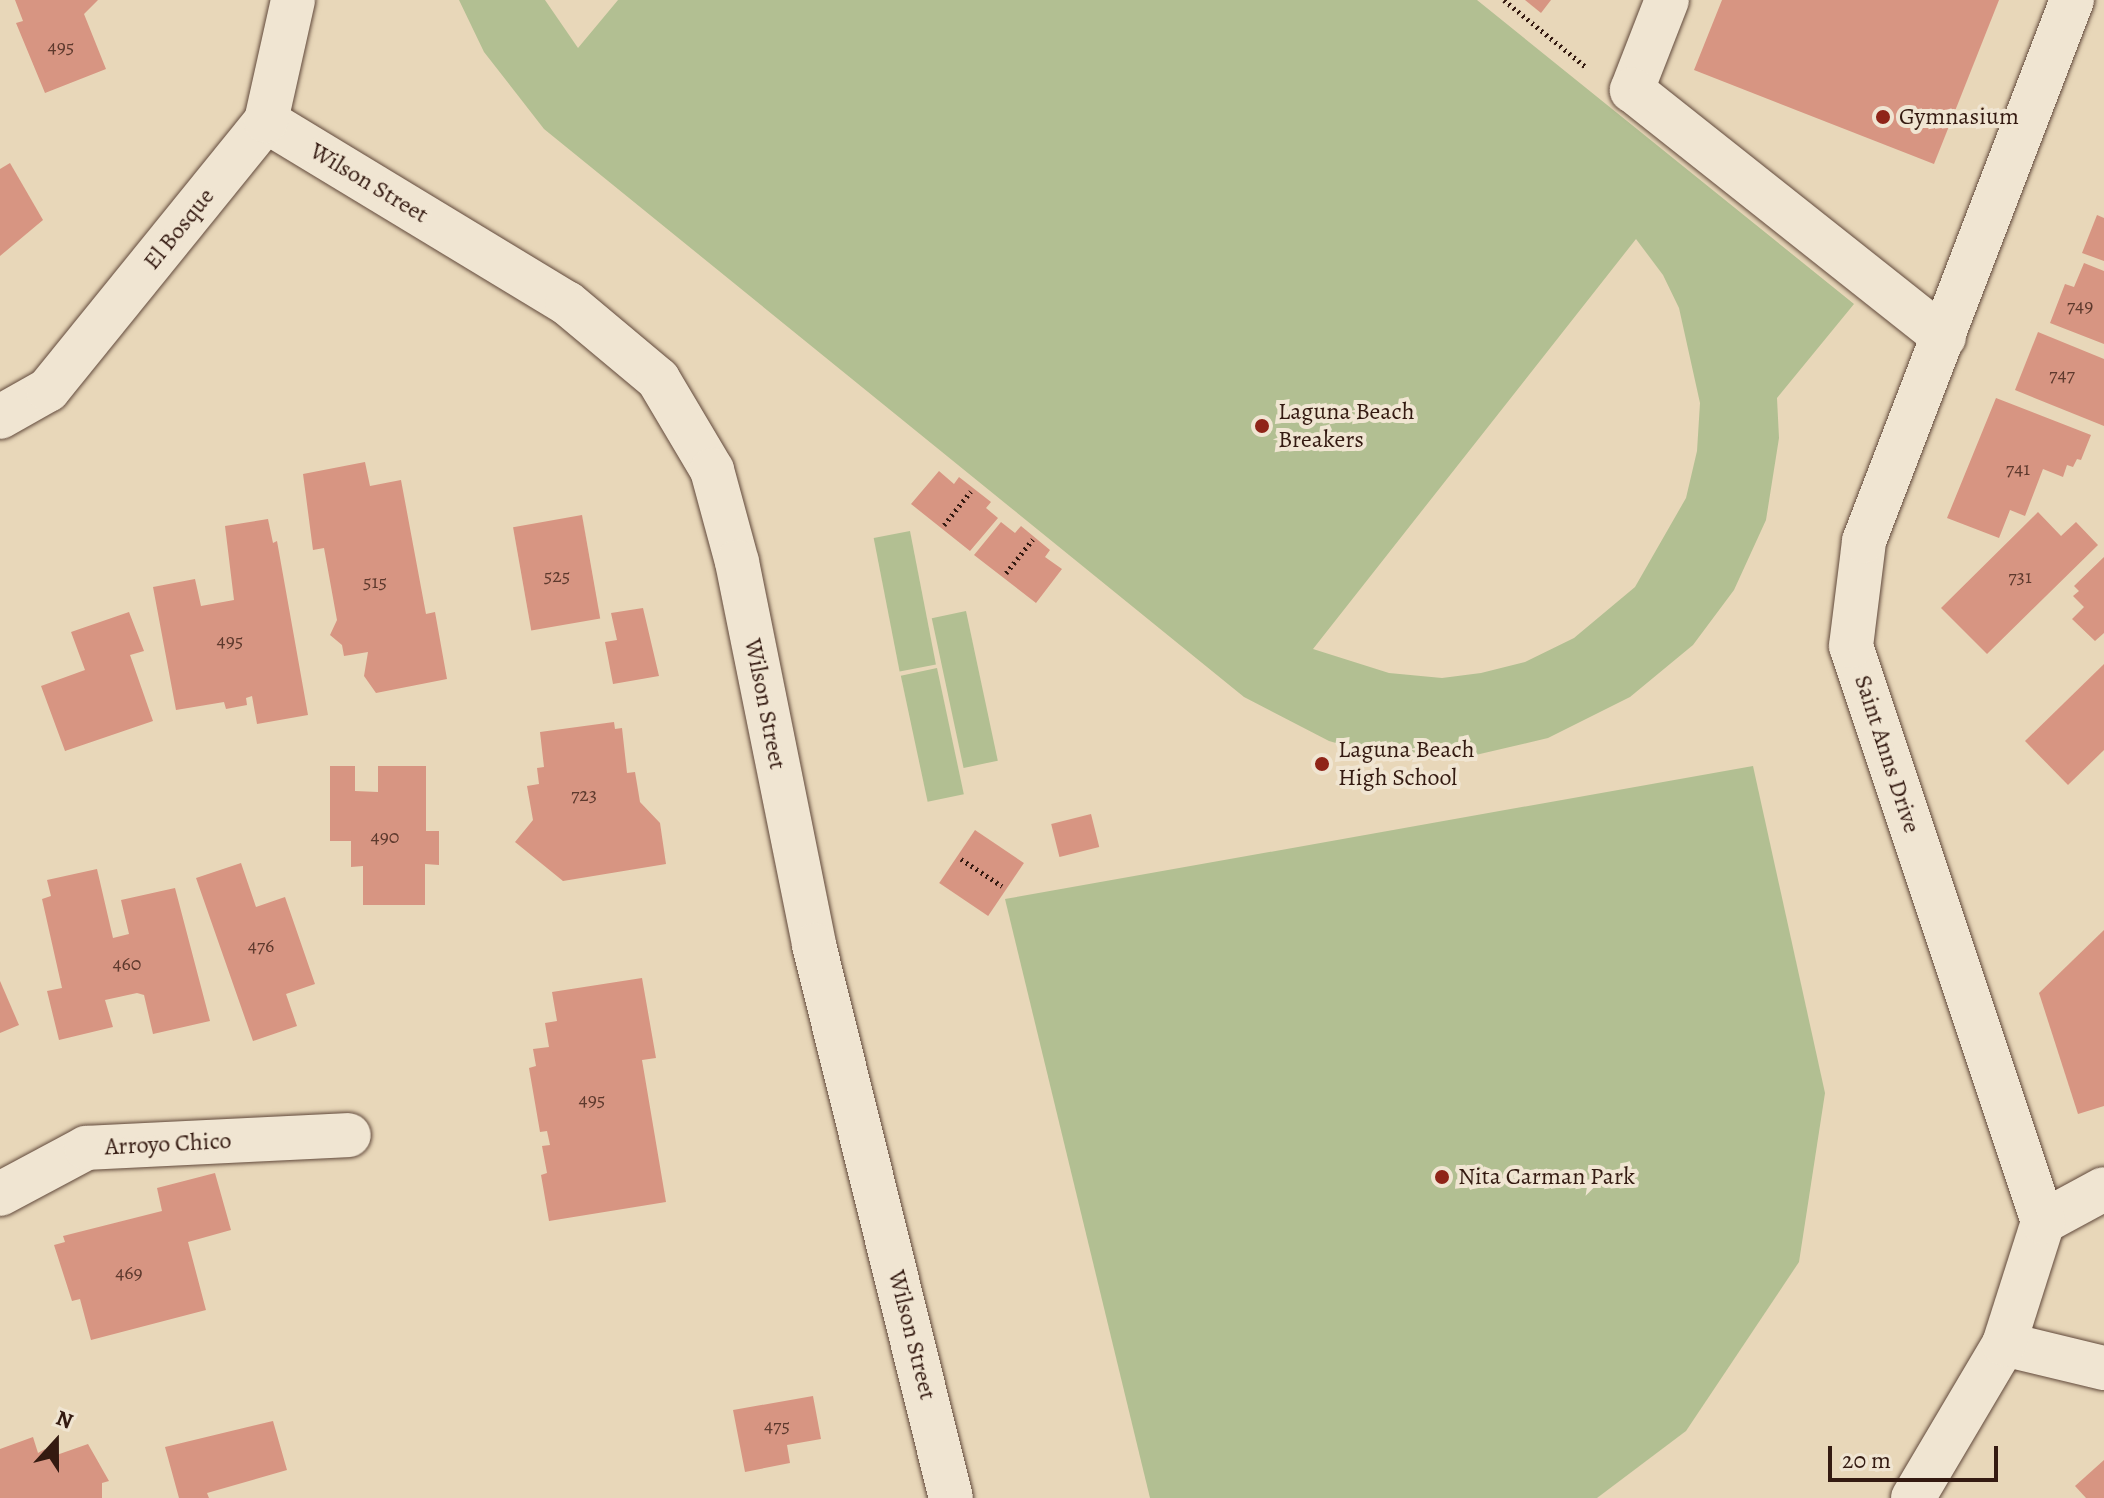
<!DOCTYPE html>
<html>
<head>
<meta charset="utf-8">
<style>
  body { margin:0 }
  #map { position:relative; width:2104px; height:1498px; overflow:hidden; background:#e8d7b9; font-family:Alegreya,serif }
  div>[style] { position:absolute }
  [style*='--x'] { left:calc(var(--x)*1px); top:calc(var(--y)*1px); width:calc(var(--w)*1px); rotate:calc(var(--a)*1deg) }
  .green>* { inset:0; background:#b2bf92; transform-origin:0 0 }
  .building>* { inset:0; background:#d79582; transform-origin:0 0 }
  .path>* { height:5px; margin-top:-2.5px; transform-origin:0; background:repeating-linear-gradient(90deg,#341a11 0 2px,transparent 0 6px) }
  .roads { filter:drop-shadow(0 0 2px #61493b) drop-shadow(0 0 2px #61493b) }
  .minor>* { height:44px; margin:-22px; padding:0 22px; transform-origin:22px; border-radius:22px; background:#f0e5d2 }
  .dots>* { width:22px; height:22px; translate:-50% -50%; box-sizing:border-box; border:4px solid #f0e5d2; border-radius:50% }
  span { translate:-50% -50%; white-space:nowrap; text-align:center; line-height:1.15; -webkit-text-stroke:8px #f0e5d2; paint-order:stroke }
  .number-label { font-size:20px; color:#5d392d }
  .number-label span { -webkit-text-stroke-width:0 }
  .poi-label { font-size:24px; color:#341a11 }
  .left { translate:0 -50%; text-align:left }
  .street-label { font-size:24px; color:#341a11 }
  .north { position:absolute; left:16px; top:1402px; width:80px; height:80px; -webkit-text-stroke:6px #f0e5d2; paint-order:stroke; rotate:21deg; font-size:22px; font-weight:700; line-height:32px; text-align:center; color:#341a11 }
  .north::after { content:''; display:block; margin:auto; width:28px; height:36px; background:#341a11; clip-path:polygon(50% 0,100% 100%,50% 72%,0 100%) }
  .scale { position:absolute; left:1828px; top:1446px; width:170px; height:36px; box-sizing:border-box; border:4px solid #341a11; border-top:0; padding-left:10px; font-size:24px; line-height:28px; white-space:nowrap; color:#341a11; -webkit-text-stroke:6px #f0e5d2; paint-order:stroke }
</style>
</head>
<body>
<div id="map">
  <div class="green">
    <i style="clip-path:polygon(evenodd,459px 0,545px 0,578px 48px,618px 0,1477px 0,1854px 304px,1777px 398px,1779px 438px,1766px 520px,1734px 590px,1693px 645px,1630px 697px,1548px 738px,1467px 757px,1417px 760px,1378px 755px,1329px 741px,1244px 697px,544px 129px,484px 52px,459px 0,1636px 239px,1663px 275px,1679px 308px,1700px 403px,1697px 451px,1686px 498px,1635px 587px,1574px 638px,1525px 662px,1481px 673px,1442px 678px,1389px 673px,1313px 649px,1636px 239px)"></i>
    <i style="left:910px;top:531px;width:136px;height:37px;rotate:79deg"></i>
    <i style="left:966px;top:611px;width:153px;height:35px;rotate:78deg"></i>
    <i style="left:937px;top:668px;width:129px;height:37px;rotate:78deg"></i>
    <i style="clip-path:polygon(1753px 766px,1825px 1093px,1799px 1262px,1686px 1431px,1597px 1498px,1150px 1498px,1005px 899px)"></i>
  </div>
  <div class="building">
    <i style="clip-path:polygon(15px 0,98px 0,84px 14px,106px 69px,45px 93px,16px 23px,23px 21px)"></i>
    <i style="clip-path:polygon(1525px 0,1551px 0,1541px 13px)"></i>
    <i style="clip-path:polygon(1722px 0,1999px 0,1934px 164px,1694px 70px)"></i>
    <i style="clip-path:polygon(10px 163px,43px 220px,0 256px,0 169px)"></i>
    <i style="clip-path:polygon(2097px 215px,2104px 218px,2104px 261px,2082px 253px)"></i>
    <i style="clip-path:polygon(2084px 263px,2104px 271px,2104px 344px,2050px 323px,2065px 284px,2074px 287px)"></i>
    <i style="clip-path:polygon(2038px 332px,2104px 359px,2104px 426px,2015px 390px)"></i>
    <i style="clip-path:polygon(1996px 398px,2091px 435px,2081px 460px,2077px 459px,2073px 467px,2067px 465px,2063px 477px,2043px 469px,2025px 516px,2010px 510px,1999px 538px,1947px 518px)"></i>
    <i style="clip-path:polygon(365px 462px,370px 486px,401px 480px,426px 614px,435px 612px,447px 679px,376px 693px,364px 676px,368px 652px,344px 656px,342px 645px,330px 635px,337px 620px,324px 548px,313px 550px,303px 474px)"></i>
    <i style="clip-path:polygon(939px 471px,954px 484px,959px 477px,991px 502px,986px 508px,998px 518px,970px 551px,911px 504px)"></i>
    <i style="clip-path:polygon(2038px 512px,2061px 536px,2076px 522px,2098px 545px,1987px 654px,1941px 608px)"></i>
    <i style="left:582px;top:515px;width:105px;height:70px;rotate:80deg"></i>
    <i style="clip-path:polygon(268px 519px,273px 543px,277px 541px,308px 715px,257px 724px,252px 696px,246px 698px,247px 705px,226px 709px,224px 702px,176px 710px,153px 587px,195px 579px,201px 606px,234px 600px,225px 526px)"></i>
    <i style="clip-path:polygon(1001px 522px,1015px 533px,1021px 526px,1050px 550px,1045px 557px,1062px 569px,1036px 603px,974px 555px)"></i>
    <i style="clip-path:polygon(2104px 557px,2104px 633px,2095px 641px,2072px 619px,2084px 607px,2073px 596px,2079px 591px,2074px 586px)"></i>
    <i style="clip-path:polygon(643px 608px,659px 676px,613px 684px,605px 642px,617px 640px,611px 613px)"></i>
    <i style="clip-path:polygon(129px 612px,144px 651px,130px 655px,153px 721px,65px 751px,41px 686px,85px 670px,71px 632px)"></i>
    <i style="clip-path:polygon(2104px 664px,2104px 750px,2068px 785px,2025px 741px)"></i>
    <i style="clip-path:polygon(614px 722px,615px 729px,622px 728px,627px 773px,635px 772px,640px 802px,660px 823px,666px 864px,563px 881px,515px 842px,533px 820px,527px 786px,539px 784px,537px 768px,544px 767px,540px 732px)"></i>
    <i style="clip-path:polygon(330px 766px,355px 766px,355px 791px,378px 792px,378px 766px,426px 766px,426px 831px,439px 831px,439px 865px,425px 864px,425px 905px,363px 905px,363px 866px,351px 867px,351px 841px,330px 841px)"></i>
    <i style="left:1091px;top:814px;width:34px;height:41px;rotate:76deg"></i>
    <i style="left:975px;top:830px;width:59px;height:64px;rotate:34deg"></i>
    <i style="clip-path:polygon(241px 863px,256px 907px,285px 897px,315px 984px,286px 994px,297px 1026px,253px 1041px,196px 878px)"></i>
    <i style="clip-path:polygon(97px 869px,113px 938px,129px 934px,121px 900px,175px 888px,210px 1021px,153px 1034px,144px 995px,137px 993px,105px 1000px,113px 1027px,59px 1040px,47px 991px,62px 988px,42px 899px,51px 896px,47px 880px)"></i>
    <i style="clip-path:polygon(2104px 930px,2104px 1106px,2078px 1114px,2039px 993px)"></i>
    <i style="clip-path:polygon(642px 978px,656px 1058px,642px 1060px,666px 1202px,549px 1221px,541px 1175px,547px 1173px,542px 1146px,550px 1145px,547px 1131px,540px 1132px,529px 1068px,536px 1066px,533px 1049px,549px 1047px,545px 1023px,557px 1021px,552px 992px)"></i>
    <i style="clip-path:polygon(0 981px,19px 1025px,0 1033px)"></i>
    <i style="clip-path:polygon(215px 1173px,231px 1230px,188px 1242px,206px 1310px,91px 1340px,80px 1299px,72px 1301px,54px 1245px,65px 1242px,63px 1236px,162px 1211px,157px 1188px)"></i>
    <i style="clip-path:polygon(813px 1396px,821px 1439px,787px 1445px,790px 1463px,745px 1472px,733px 1410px)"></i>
    <i style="clip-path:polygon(273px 1421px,287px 1470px,207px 1493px,209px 1498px,179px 1498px,165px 1447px)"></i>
    <i style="clip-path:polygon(33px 1437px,38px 1453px,45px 1449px,48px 1458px,88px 1444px,109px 1481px,102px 1483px,102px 1498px,0 1498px,0 1449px)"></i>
    <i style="clip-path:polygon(2104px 1460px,2104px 1498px,2086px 1498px,2075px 1486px)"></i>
  </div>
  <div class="path">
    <i style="--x:1504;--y:0;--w:107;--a:39.3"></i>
    <i style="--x:944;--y:525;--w:43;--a:-51.5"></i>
    <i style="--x:1006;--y:573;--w:43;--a:-51.5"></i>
    <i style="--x:961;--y:859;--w:49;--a:33.4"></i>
  </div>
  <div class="roads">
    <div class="minor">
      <i style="--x:1667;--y:0;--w:97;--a:111.3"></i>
      <i style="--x:1632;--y:90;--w:398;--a:38.4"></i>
      <i style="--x:266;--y:121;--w:352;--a:31.2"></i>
      <i style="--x:567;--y:303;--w:119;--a:39.9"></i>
      <i style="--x:658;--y:379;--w:106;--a:59.3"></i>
      <i style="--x:712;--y:470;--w:95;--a:74.8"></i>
      <i style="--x:737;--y:562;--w:391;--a:78.6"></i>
      <i style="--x:814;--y:945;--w:570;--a:76.09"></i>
      <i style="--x:0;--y:417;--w:55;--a:-29.4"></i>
      <i style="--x:48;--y:390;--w:346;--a:-51"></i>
      <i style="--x:266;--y:121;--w:124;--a:-77.4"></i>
      <i style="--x:0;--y:1194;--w:98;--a:-28.1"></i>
      <i style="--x:86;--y:1148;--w:263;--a:-2.8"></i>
      <i style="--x:2043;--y:1222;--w:69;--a:-28.4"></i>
      <i style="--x:2004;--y:1344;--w:103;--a:13.5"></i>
      <i style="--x:1913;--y:1498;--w:179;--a:-59.4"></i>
      <i style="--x:2004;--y:1344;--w:128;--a:-72.3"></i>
      <i style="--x:2043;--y:1222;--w:607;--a:-108.43"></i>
      <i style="--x:1851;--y:646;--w:106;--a:-82.9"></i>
      <i style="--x:1864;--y:541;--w:580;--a:-68.97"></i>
    </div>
  </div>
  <div class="dots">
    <i style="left:1883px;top:117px;background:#8f2418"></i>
    <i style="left:1262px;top:426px;background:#8f2418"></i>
    <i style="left:1322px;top:764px;background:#8f2418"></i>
    <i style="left:1442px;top:1177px;background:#8f2418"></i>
  </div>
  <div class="number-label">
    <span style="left:61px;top:46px">495</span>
    <span style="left:2080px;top:305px">749</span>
    <span style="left:2062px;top:374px">747</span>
    <span style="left:2018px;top:468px">741</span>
    <span style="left:557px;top:575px">525</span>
    <span style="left:2020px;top:576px">731</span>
    <span style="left:375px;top:581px">515</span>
    <span style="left:230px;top:640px">495</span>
    <span style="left:584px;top:794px">723</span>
    <span style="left:385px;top:836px">490</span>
    <span style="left:261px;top:945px">476</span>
    <span style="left:127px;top:963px">460</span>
    <span style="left:592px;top:1099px">495</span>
    <span style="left:129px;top:1272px">469</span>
    <span style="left:777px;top:1425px">475</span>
  </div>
  <div class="poi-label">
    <span class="left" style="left:1899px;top:117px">Gymnasium</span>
    <span class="left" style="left:1278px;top:426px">Laguna Beach<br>Breakers</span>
    <span class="left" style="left:1338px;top:764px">Laguna Beach<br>High School</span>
    <span class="left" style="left:1458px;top:1177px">Nita Carman Park</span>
  </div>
  <div class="street-label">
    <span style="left:369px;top:183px;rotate:31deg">Wilson Street</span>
    <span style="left:179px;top:229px;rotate:-51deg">El Bosque</span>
    <span style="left:765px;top:704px;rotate:79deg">Wilson Street</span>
    <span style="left:1887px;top:754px;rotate:72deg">Saint Anns Drive</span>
    <span style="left:168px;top:1144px;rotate:-3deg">Arroyo Chico</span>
    <span style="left:912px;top:1335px;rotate:76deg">Wilson Street</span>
  </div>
  <div class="north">N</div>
  <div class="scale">20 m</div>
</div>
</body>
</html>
